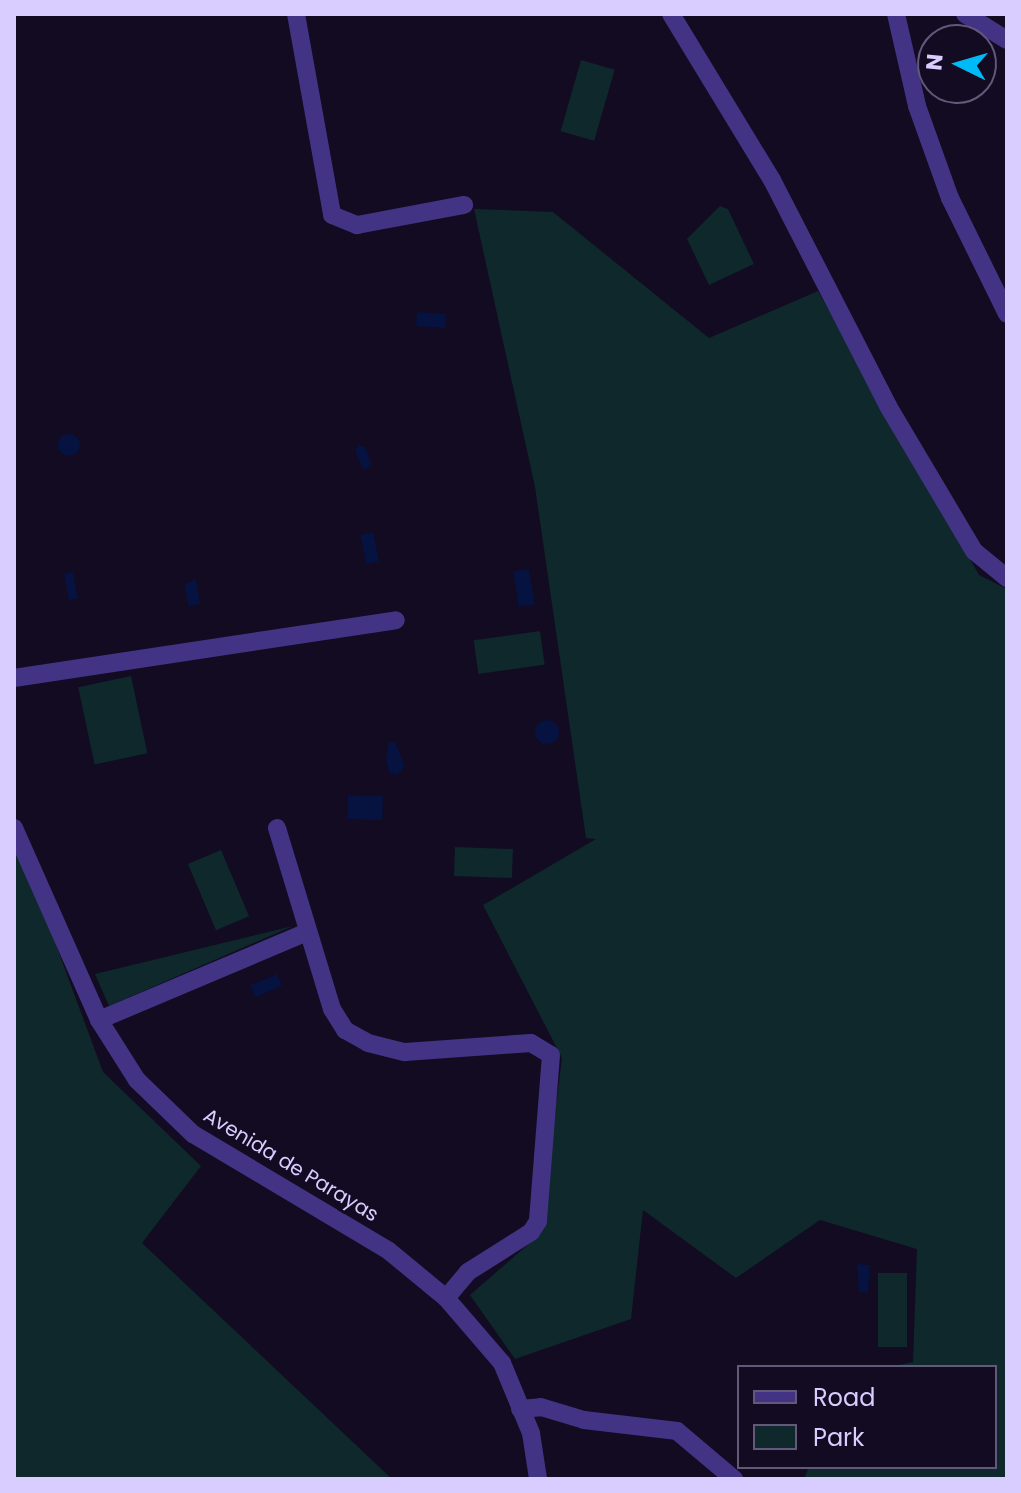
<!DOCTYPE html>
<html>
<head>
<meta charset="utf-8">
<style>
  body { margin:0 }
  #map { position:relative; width:1021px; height:1493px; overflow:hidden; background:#120b21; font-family:Poppins,sans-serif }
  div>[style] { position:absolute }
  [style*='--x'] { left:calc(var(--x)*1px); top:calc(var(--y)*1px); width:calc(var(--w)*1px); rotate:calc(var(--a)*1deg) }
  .green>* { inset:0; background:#0e282c; transform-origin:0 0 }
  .water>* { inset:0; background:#061240; transform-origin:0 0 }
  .round { border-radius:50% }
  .minor>* { height:18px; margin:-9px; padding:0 9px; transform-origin:9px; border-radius:9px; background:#423384 }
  span { translate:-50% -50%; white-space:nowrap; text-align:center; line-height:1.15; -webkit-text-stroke:6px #120b21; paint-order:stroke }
  .street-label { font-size:20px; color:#d9ccff }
  .frame { position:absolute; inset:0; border:16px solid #d9ccff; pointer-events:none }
  .legend { position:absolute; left:737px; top:1365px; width:260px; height:104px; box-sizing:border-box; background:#120b21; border:2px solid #62587a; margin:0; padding:10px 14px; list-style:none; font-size:24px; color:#d9ccff }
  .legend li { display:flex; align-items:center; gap:16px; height:40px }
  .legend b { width:40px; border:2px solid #62587a }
  .north { position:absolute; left:917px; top:24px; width:80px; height:80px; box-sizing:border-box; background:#120b21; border:2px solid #62587a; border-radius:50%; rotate:275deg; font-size:22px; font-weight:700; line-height:32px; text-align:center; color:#d9ccff }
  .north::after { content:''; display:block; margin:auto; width:28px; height:36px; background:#00baf7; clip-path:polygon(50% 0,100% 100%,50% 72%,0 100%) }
</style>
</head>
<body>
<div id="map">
  <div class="green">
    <i style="left:581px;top:60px;width:35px;height:74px;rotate:16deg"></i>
    <i style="clip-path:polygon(720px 206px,728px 209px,754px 264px,709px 285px,687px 239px)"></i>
    <i style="clip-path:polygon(474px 209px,553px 212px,709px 338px,818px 291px,979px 575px,1007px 589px,1007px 1479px,804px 1479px,809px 1467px,995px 1467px,995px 1367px,889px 1367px,913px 1362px,917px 1249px,820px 1220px,736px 1278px,643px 1210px,631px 1319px,515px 1359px,470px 1295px,540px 1234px,562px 1058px,483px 905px,596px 839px,586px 838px,535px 487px)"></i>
    <i style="left:540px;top:631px;width:34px;height:67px;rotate:82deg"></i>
    <i style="left:131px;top:676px;width:79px;height:54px;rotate:78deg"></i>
    <i style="clip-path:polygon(14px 831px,103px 1072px,201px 1166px,142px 1243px,392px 1479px,14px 1479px)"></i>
    <i style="left:455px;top:847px;width:58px;height:29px;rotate:2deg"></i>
    <i style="left:221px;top:850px;width:72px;height:36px;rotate:67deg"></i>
    <i style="clip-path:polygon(293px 926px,109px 1006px,95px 974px)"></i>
    <i style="left:878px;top:1273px;width:29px;height:74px"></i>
  </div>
  <div class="water">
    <i style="left:417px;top:312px;width:29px;height:14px;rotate:4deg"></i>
    <i class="round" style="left:58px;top:434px;width:22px;height:22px"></i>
    <i style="clip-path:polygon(359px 445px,365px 447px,372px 466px,363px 470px,355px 450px)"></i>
    <i style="left:373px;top:532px;width:30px;height:13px;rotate:78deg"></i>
    <i style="left:529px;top:569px;width:36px;height:16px;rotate:81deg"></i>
    <i style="left:73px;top:572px;width:27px;height:9px;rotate:80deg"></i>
    <i style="clip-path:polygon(196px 579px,200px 604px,188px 606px,185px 584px)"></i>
    <i class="round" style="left:535px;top:720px;width:24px;height:24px"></i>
    <i style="clip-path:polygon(395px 742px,405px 766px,398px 775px,389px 772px,386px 759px,388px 743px)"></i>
    <i style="left:348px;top:795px;width:35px;height:24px;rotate:2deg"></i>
    <i style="left:277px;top:974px;width:13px;height:29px;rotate:67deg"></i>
    <i style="clip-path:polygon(857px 1264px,870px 1265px,868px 1293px,859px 1292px)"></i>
  </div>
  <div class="minor">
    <i style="--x:296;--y:14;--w:204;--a:79.8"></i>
    <i style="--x:332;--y:215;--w:27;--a:22"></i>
    <i style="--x:357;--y:225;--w:109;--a:-10.6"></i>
    <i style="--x:671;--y:14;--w:194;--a:58.7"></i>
    <i style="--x:772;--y:180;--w:254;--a:62.8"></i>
    <i style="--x:888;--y:406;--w:169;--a:59.3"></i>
    <i style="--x:974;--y:551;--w:43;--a:39.3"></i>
    <i style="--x:896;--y:14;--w:94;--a:77.1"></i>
    <i style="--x:917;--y:106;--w:98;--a:70.3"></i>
    <i style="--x:950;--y:198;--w:129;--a:63.8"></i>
    <i style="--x:965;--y:14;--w:49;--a:31.8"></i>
    <i style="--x:14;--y:678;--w:386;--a:-8.6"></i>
    <i style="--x:14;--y:828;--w:210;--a:66.1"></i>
    <i style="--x:99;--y:1020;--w:71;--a:57.7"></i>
    <i style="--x:137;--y:1080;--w:78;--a:44"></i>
    <i style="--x:193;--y:1134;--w:228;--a:30.8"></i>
    <i style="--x:389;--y:1251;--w:74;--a:39.5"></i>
    <i style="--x:446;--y:1298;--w:86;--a:49.3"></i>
    <i style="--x:502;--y:1363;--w:76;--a:67.5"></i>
    <i style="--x:531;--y:1433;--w:47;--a:81.3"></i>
    <i style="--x:277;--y:828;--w:189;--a:73.1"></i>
    <i style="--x:332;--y:1009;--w:25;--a:58"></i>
    <i style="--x:345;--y:1030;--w:26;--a:29"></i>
    <i style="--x:368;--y:1043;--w:38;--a:14"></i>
    <i style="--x:405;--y:1052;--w:126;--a:-4.1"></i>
    <i style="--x:531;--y:1043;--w:23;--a:31"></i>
    <i style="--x:551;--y:1055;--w:167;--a:94.5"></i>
    <i style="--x:538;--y:1221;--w:13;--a:122"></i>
    <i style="--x:531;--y:1232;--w:75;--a:147.6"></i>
    <i style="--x:468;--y:1272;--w:34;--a:130"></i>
    <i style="--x:99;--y:1020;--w:226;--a:-22.9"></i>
    <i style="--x:520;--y:1409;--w:21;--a:-5"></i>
    <i style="--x:541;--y:1407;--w:45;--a:16.8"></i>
    <i style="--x:584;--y:1420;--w:94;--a:6.7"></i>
    <i style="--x:677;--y:1431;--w:75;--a:40.1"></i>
  </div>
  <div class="street-label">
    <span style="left:291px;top:1165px;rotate:31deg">Avenida de Parayas</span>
  </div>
  <div class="frame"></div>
  <ul class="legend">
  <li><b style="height:10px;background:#423384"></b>Road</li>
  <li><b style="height:22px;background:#0e282c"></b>Park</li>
  </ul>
  <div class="north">N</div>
</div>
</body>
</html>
